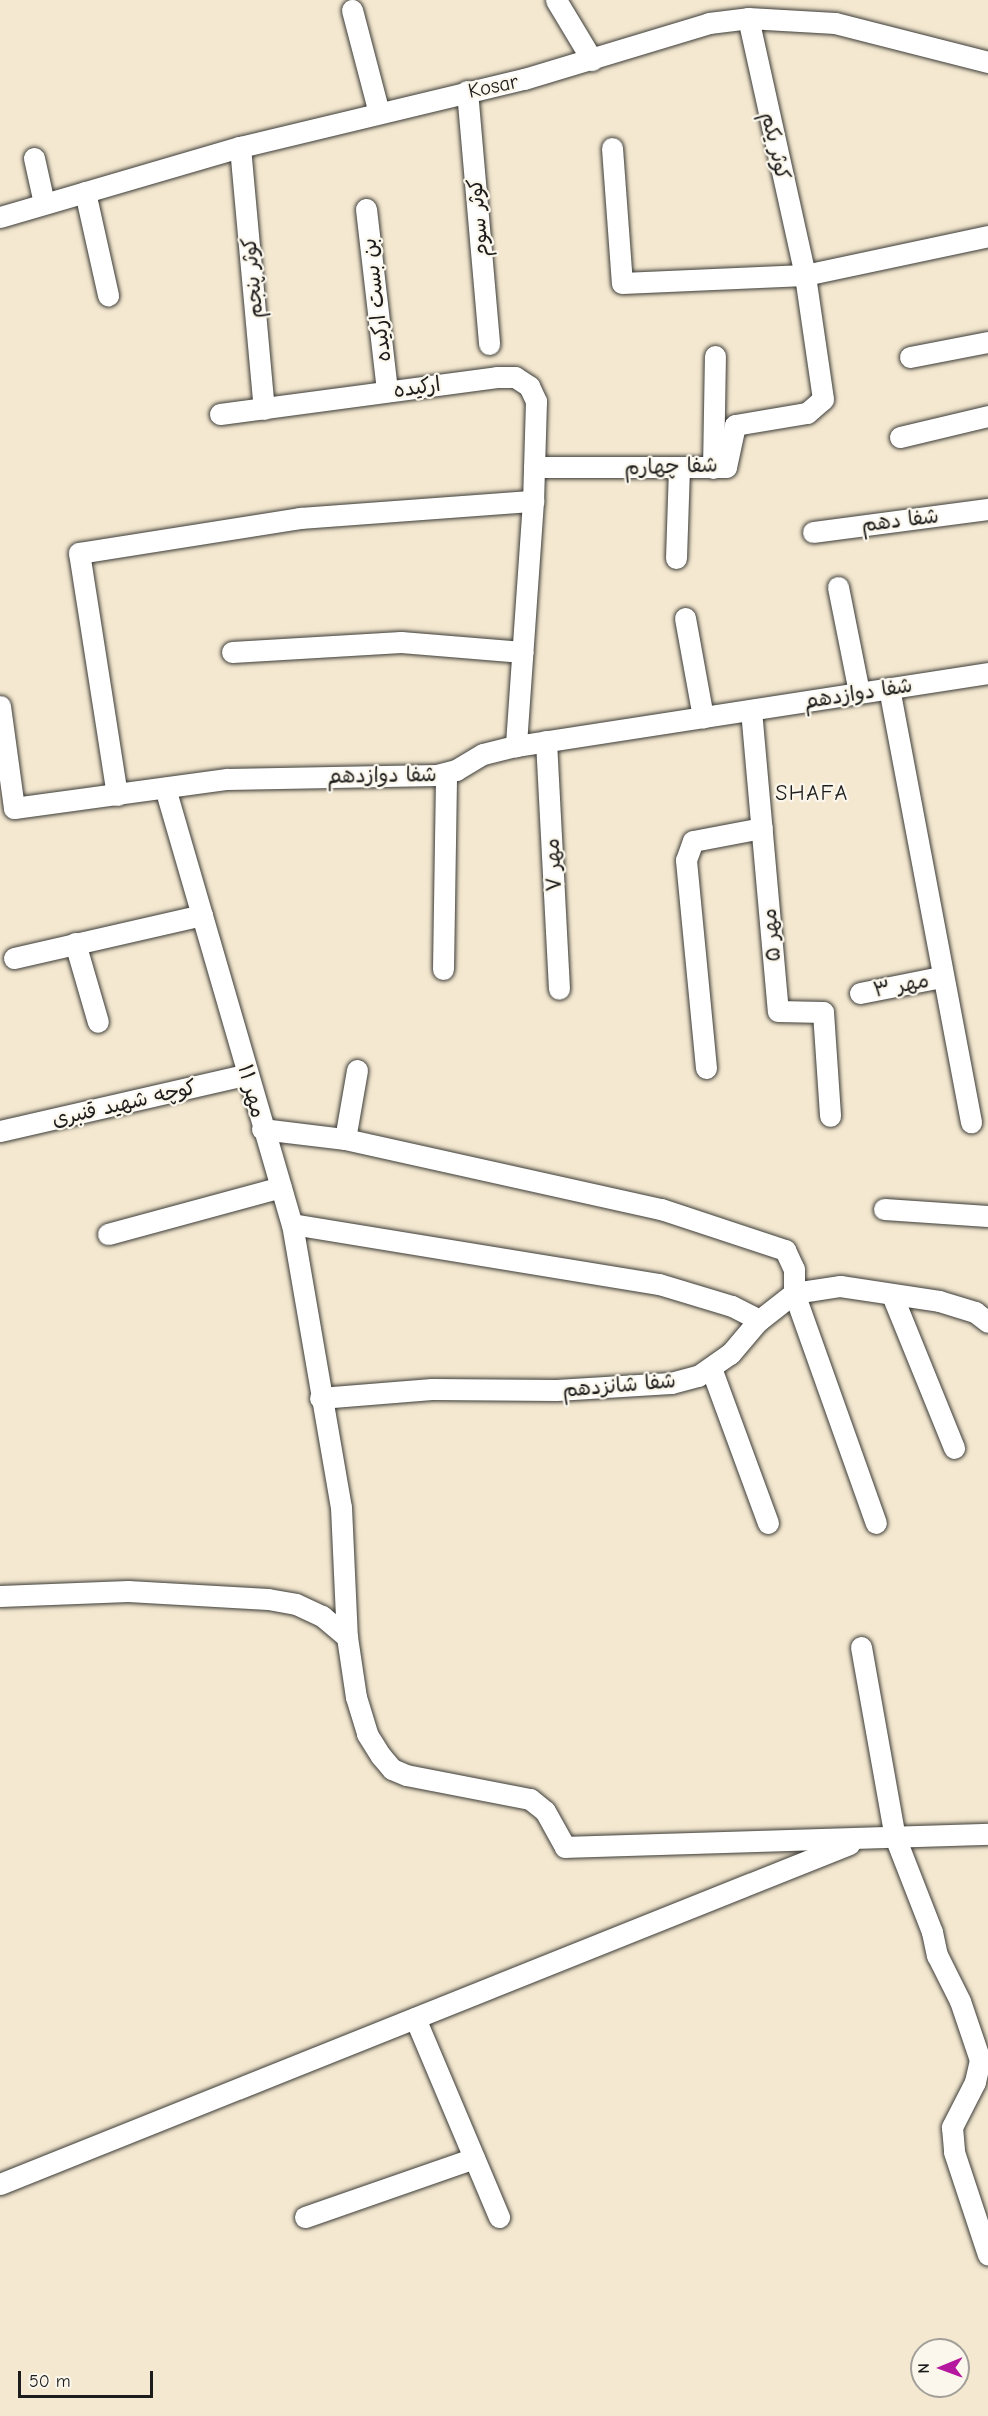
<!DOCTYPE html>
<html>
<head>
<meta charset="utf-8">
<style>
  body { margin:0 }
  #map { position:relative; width:988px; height:2416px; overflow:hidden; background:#f4e8d0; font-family:"Comic Neue","Playpen Sans Arabic",sans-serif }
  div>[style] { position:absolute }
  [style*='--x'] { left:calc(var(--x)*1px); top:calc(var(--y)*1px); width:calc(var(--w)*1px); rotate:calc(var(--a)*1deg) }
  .roads { filter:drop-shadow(0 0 2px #3c3b37) drop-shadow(0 0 2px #3c3b37) }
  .minor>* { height:21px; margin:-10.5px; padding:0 10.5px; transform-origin:10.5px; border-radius:10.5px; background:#fff }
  span { translate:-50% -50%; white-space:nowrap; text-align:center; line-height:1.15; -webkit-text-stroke:4.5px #fbf7ec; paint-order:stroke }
  .street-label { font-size:21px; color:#1c1c1c }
  .neighbourhood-label { font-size:22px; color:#1c1c1c; letter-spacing:1.5px }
  .north { position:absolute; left:910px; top:2338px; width:60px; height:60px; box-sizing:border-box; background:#fbf7ec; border:2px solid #a29f99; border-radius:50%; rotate:269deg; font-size:16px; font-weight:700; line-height:24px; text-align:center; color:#1c1c1c }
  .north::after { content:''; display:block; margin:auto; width:21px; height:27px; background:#b5179e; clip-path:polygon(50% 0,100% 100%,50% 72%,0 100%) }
  .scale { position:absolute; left:18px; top:2371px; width:135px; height:27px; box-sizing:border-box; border:3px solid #1c1c1c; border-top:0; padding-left:8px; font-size:18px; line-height:21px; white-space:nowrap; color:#1c1c1c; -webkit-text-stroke:4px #fbf7ec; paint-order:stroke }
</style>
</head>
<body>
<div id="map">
  <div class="roads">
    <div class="minor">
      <i style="--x:556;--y:0;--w:70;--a:59"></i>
      <i style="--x:352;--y:10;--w:106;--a:75.3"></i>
      <i style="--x:467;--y:91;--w:254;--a:85"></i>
      <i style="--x:240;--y:147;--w:263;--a:84.8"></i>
      <i style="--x:612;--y:148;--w:135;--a:85.8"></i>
      <i style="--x:622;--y:283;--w:183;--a:-2.5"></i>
      <i style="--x:805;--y:275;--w:187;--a:-12"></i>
      <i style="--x:34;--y:158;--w:46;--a:77.5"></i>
      <i style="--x:85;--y:192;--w:106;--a:77.4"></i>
      <i style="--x:366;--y:209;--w:183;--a:83.4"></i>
      <i style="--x:0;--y:217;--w:250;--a:-16.3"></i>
      <i style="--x:240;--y:147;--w:292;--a:-13.5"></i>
      <i style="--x:524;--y:79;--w:193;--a:-16.8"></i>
      <i style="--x:709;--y:23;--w:39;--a:-7"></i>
      <i style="--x:748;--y:18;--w:87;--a:3.3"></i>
      <i style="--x:835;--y:23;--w:158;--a:14.3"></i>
      <i style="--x:910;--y:357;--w:79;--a:-10.9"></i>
      <i style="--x:220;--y:414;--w:279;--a:-7.6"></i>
      <i style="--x:497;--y:377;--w:18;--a:0"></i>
      <i style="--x:515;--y:377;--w:17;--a:33"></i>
      <i style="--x:529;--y:386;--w:17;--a:65"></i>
      <i style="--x:536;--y:401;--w:100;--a:91.7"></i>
      <i style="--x:533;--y:501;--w:246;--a:94"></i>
      <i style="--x:900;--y:437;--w:90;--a:-13.4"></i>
      <i style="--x:534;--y:467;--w:192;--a:0"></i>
      <i style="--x:726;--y:467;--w:43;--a:-77.9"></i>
      <i style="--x:735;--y:425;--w:73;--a:-9.5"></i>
      <i style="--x:807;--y:413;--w:21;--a:-41"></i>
      <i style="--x:823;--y:399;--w:125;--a:-98.3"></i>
      <i style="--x:805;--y:275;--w:263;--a:-102.5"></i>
      <i style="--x:713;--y:468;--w:112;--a:-89"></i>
      <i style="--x:813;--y:532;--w:177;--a:-7.5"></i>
      <i style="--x:676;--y:558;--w:91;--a:-88.1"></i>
      <i style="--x:838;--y:587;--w:107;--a:78.7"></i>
      <i style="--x:685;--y:618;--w:101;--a:79.7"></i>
      <i style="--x:232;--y:652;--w:169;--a:-3.4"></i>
      <i style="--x:401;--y:642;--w:122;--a:4.7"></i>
      <i style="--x:889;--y:688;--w:442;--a:79.3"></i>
      <i style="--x:0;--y:706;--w:103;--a:82.2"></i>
      <i style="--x:14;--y:808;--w:215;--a:-7.8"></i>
      <i style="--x:227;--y:779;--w:210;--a:-1.1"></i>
      <i style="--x:437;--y:775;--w:20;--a:-15"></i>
      <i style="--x:456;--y:770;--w:31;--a:-31"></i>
      <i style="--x:483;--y:754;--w:34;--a:-14"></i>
      <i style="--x:516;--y:746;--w:478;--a:-8.8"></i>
      <i style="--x:751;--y:710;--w:302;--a:84.9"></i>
      <i style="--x:778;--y:1011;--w:45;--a:1.3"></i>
      <i style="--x:823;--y:1012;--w:104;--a:86.1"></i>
      <i style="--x:546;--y:741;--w:248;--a:87"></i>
      <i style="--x:165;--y:788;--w:454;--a:73.8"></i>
      <i style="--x:292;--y:1224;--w:287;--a:80.2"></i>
      <i style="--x:341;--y:1507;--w:130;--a:87.4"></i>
      <i style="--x:347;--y:1637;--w:61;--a:81.5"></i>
      <i style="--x:356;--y:1697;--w:39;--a:73"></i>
      <i style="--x:367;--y:1734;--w:26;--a:58"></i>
      <i style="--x:381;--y:1756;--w:17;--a:50"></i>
      <i style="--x:392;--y:1769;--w:15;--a:23"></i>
      <i style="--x:406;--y:1775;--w:126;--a:11"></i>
      <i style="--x:530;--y:1799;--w:19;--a:39"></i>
      <i style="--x:545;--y:1811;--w:41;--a:60.9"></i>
      <i style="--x:565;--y:1847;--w:423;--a:-1.8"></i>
      <i style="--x:117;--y:795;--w:245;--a:-98.9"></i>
      <i style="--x:79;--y:553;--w:224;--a:-9"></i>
      <i style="--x:300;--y:518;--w:234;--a:-4.2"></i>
      <i style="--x:75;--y:943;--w:82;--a:73.8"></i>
      <i style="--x:14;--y:958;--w:193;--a:-12.9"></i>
      <i style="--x:443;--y:969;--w:195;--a:-89.1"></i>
      <i style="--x:860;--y:993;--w:83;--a:-11.2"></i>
      <i style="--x:706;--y:1068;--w:209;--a:-95.5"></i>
      <i style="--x:686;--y:860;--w:20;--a:-70"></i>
      <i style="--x:693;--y:841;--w:70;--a:-10.7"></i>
      <i style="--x:262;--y:1129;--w:84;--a:6.9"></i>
      <i style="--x:345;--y:1139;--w:324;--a:12.5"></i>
      <i style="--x:661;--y:1209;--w:131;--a:18.3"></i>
      <i style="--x:785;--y:1250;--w:21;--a:65"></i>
      <i style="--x:794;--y:1269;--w:24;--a:90"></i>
      <i style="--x:794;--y:1293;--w:244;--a:70.4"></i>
      <i style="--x:0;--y:1131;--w:254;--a:-12.9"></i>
      <i style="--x:345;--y:1139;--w:70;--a:-80.1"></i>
      <i style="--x:884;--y:1209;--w:104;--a:3.9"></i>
      <i style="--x:292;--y:1224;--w:372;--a:9.3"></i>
      <i style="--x:659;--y:1284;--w:76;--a:16.8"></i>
      <i style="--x:732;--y:1306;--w:31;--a:27"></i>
      <i style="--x:108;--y:1234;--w:179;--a:-15.2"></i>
      <i style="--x:892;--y:1295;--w:165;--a:67.9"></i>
      <i style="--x:711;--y:1368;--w:165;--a:69.8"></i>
      <i style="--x:320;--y:1398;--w:112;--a:-4.6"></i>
      <i style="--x:432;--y:1389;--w:124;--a:0.5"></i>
      <i style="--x:556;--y:1390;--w:115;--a:-3.5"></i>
      <i style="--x:671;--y:1383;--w:28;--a:-15"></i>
      <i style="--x:698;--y:1376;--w:39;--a:-35"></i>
      <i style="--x:730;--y:1354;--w:42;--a:-49.8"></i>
      <i style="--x:757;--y:1322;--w:47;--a:-38.1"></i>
      <i style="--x:794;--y:1293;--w:47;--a:-8.7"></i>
      <i style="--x:840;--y:1286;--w:100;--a:8.6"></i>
      <i style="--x:939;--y:1301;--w:38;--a:17"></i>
      <i style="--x:975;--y:1312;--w:16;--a:38"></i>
      <i style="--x:0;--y:1596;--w:128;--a:-2.2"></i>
      <i style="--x:128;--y:1591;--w:140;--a:3.3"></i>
      <i style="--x:268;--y:1599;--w:28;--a:10"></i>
      <i style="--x:296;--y:1604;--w:29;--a:25"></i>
      <i style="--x:322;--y:1616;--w:33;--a:40"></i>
      <i style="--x:861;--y:1647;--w:193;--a:79.9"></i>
      <i style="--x:895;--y:1837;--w:102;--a:68.7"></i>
      <i style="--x:932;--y:1932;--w:24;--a:78"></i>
      <i style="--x:937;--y:1955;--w:51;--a:63.4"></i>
      <i style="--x:960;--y:2001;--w:62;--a:71.3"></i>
      <i style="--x:980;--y:2060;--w:23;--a:103"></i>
      <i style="--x:975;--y:2082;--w:51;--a:117.1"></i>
      <i style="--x:952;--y:2127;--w:25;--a:85"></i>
      <i style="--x:954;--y:2152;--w:108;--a:71.7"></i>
      <i style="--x:415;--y:2018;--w:216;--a:67.1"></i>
      <i style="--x:0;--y:2184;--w:915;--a:-21.82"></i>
      <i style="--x:305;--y:2217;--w:179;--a:-19.2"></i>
    </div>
  </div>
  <div class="street-label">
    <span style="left:493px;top:86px;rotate:-12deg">Kosar</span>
    <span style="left:776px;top:146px;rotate:77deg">کوثر یکم</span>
    <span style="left:478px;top:218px;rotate:-95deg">کوثر سوم</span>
    <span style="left:252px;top:278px;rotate:-95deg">کوثر پنجم</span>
    <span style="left:376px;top:300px;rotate:-97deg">بن بست ارکیده</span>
    <span style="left:417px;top:387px;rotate:-8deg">ارکیده</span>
    <span style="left:671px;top:466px;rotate:-2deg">شفا چهارم</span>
    <span style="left:900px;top:520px;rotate:-7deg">شفا دهم</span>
    <span style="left:858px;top:693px;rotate:-9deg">شفا دوازدهم</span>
    <span style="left:382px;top:775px;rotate:-1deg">شفا دوازدهم</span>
    <span style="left:553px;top:865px;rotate:-93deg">مهر ۷</span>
    <span style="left:771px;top:935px;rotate:-95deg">مهر ۵</span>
    <span style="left:901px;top:985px;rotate:-11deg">مهر ۳</span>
    <span style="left:252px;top:1091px;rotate:75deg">مهر ۱۱</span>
    <span style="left:124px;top:1103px;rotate:-13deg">کوچه شهید قنبری</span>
    <span style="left:619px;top:1385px;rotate:-5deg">شفا شانزدهم</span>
  </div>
  <div class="neighbourhood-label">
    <span style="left:812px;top:794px">SHAFA</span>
  </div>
  <div class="north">N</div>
  <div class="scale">50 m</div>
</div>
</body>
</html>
